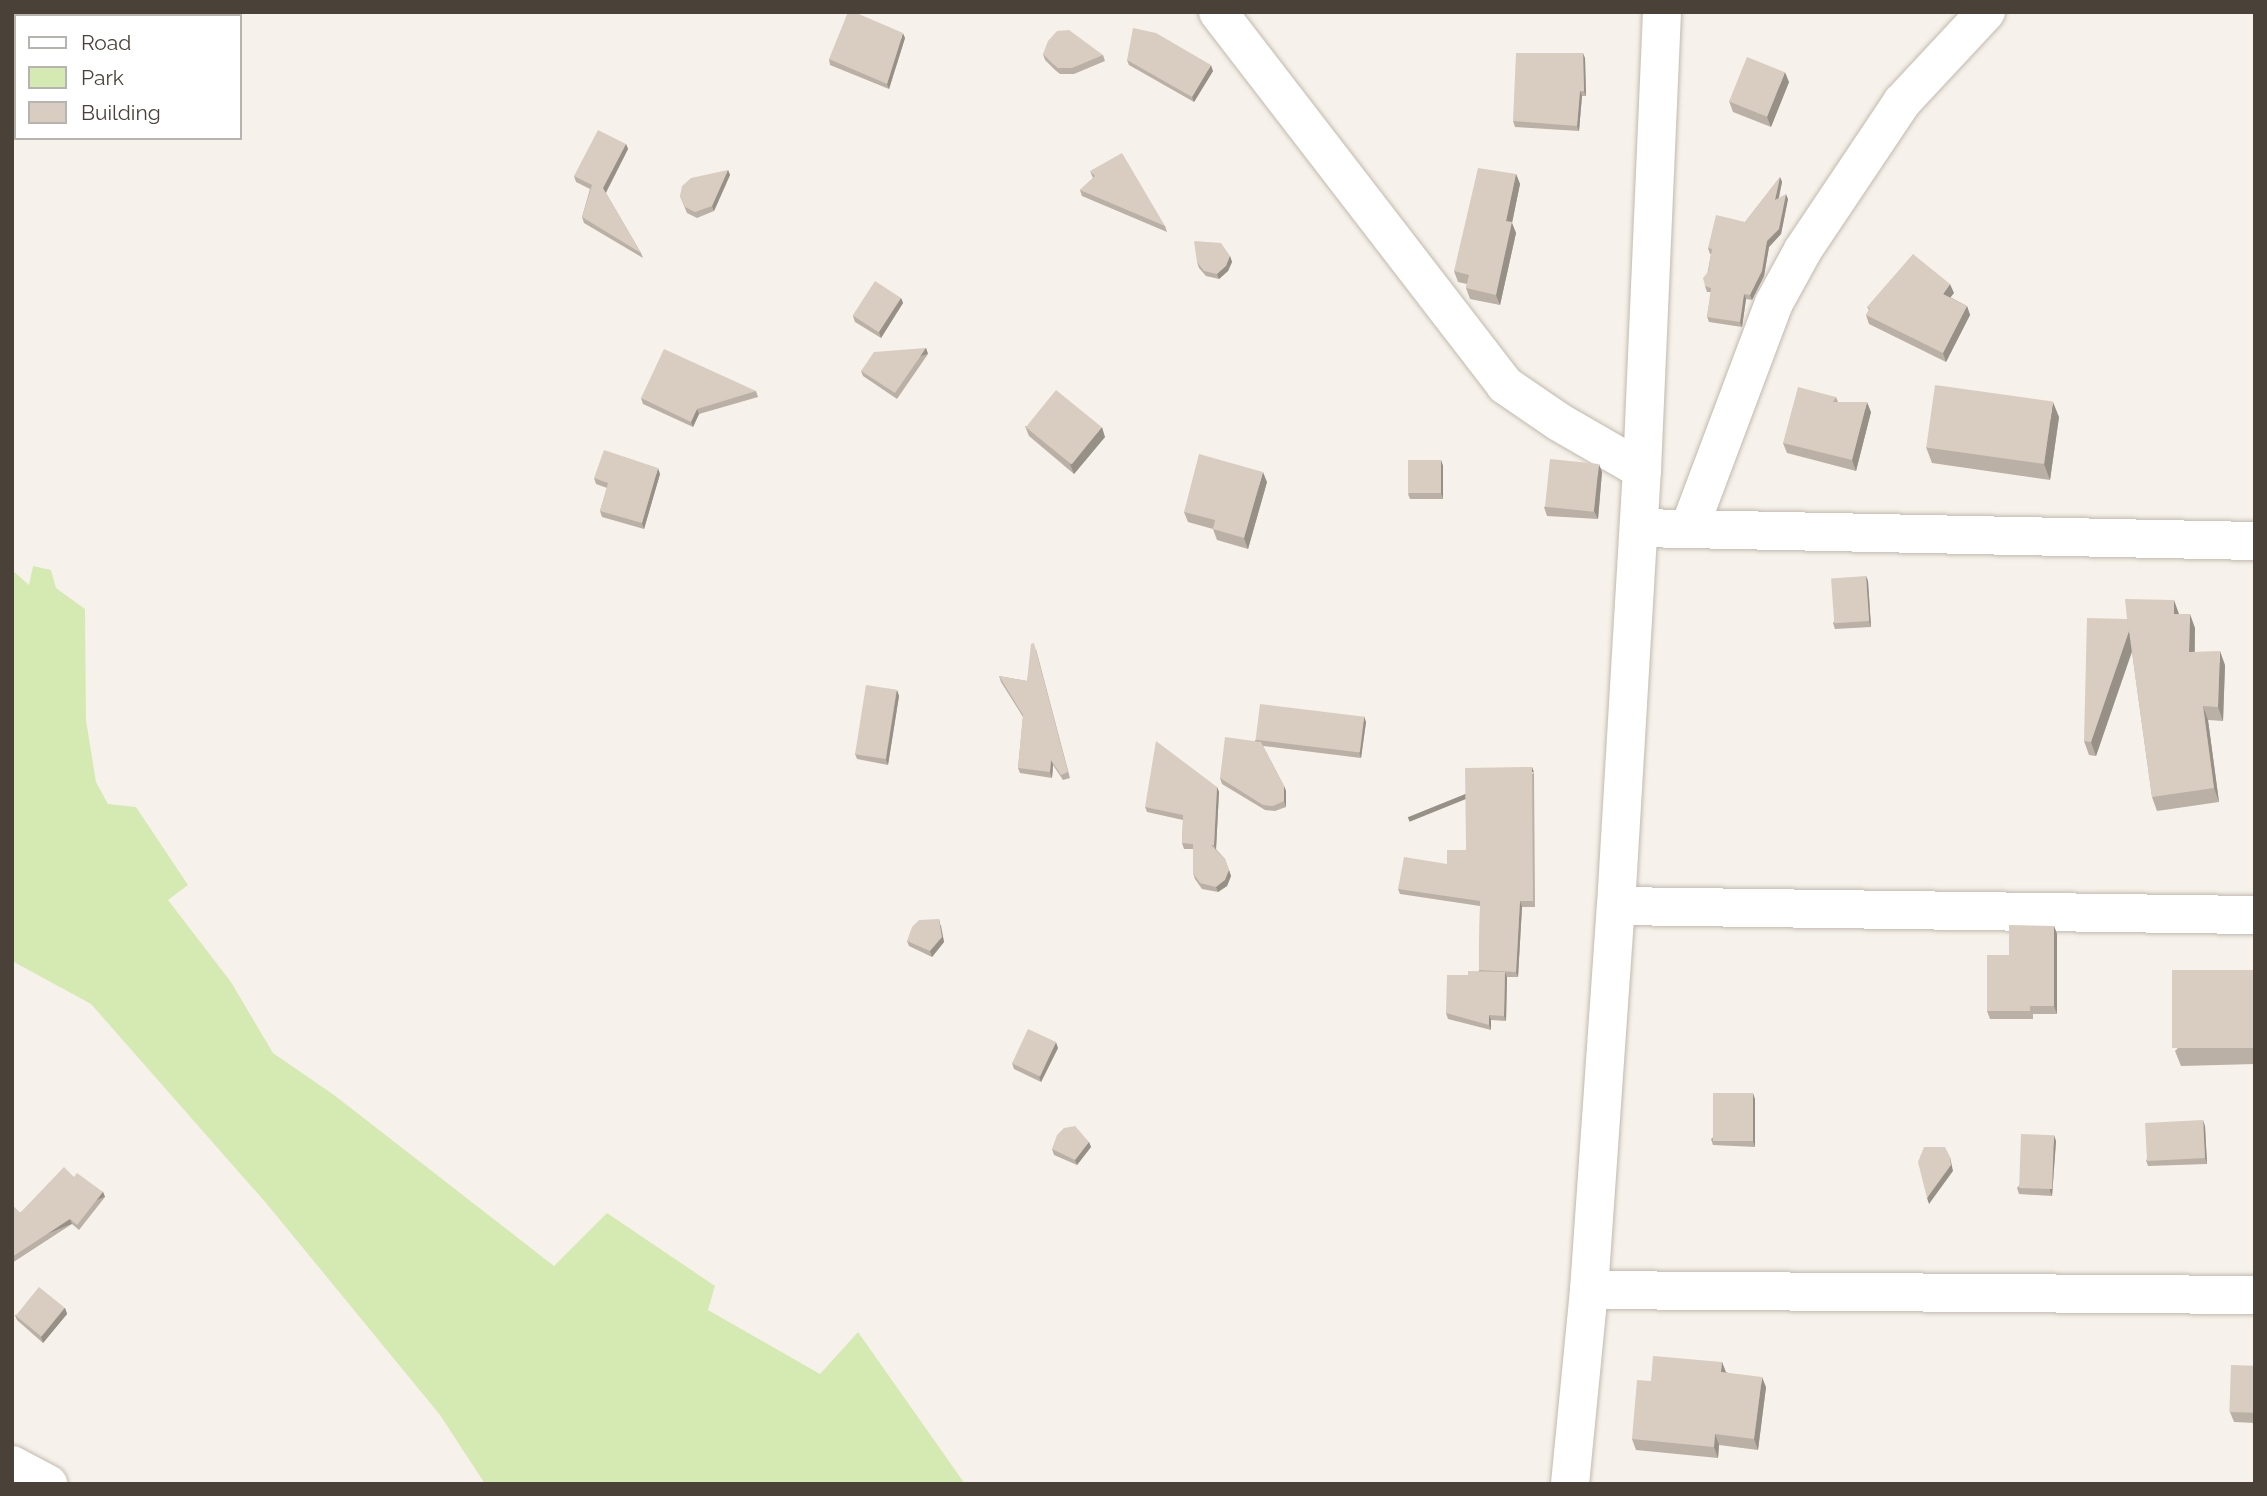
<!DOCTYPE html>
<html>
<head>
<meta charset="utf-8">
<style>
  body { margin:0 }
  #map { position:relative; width:2267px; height:1496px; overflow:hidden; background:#f6f2eb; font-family:Raleway,sans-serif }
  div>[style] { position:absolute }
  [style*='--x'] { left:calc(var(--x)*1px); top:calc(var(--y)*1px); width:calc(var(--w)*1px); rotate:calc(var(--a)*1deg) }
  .green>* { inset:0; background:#d5eab3 }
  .roads { filter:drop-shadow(0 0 2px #c2b9ad) drop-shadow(0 0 2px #c2b9ad) }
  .minor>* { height:38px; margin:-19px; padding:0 19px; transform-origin:19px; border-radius:19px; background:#fff }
  .wall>* { inset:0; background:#bab0a5 }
  .shaded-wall>* { inset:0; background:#979086; transform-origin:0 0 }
  .building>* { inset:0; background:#d8cdc0; transform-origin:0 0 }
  span { translate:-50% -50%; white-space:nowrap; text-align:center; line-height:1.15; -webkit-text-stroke:5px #fff; paint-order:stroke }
  .frame { position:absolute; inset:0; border:14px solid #4a4238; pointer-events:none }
  .legend { position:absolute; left:14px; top:14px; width:228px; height:126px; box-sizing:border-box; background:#fff; border:2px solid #b7b3af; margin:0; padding:9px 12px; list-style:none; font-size:21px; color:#4a4238 }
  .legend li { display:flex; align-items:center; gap:14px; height:35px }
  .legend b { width:35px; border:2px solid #b7b3af }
</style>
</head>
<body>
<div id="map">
  <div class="green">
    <i style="clip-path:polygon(33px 566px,51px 570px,56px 588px,85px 609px,86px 720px,96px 782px,108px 804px,136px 807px,188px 885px,168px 900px,231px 982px,273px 1053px,334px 1095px,554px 1266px,607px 1213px,715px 1286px,708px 1310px,820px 1374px,858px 1332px,965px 1484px,485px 1484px,440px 1415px,266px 1203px,91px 1004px,12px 961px,12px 570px,29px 585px)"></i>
  </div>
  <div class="roads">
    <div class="minor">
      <i style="--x:1218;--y:12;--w:471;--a:52.4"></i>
      <i style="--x:1505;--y:385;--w:65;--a:34.4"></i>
      <i style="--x:1559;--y:422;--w:96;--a:30"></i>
      <i style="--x:1639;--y:528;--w:616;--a:1.21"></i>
      <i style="--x:1689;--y:529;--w:241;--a:-69.4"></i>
      <i style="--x:1774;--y:303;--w:60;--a:-61.3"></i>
      <i style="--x:1803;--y:250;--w:178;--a:-56.2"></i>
      <i style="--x:1902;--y:102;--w:123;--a:-47"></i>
      <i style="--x:1616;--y:906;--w:639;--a:0.81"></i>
      <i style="--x:1589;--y:1290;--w:666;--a:0.43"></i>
      <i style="--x:12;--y:1465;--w:41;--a:27.8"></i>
      <i style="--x:1570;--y:1484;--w:195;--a:-84.4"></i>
      <i style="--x:1589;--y:1290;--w:385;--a:-86"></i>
      <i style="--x:1616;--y:906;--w:437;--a:-86.6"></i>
      <i style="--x:1642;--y:470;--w:458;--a:-87.5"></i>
    </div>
  </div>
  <div class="wall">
    <i style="clip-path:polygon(905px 38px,889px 89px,830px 65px,829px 59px)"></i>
    <i style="clip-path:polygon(1043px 54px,1103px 55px,1105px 61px,1074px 74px,1060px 74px,1055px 70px,1045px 60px)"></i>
    <i style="clip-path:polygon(1585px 58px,1586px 96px,1582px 96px,1579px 131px,1515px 127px,1513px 121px)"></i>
    <i style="clip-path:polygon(1127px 60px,1213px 71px,1194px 102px,1129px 65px)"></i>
    <i style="clip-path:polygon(1789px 82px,1771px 127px,1733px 112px,1729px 101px)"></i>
    <i style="clip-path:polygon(626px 144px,628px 149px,606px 193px,641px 253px,643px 258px,584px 223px,582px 217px,590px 189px,576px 182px,574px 176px)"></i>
    <i style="clip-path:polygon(728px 170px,730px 175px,714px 211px,697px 218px,687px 213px,680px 196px)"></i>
    <i style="clip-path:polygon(1090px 171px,1165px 226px,1167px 232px,1082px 196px,1080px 190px,1093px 178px)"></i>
    <i style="clip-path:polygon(1516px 174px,1520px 184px,1512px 223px,1516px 233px,1500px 305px,1470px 299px,1466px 288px,1467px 284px,1458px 282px,1454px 271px)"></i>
    <i style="clip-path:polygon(1780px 177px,1782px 182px,1779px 198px,1788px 199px,1781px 234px,1769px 247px,1764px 276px,1752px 300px,1746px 299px,1742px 327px,1709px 322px,1707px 317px,1711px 292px,1707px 292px,1705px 286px,1711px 254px,1710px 254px,1708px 248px,1745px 222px)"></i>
    <i style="clip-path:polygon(1230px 256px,1232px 262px,1228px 271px,1219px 279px,1206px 276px,1199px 268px,1197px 262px)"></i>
    <i style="clip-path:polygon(1954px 293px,1950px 297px,1967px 306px,1970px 315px,1946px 362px,1869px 324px,1866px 315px,1869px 310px,1867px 307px)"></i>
    <i style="clip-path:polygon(901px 298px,903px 303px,881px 338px,855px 322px,853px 316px)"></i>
    <i style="clip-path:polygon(926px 348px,928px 354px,897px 399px,863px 376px,861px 371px)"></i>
    <i style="clip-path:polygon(756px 391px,758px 397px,699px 414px,693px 427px,643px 404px,641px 398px)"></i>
    <i style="clip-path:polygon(1836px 397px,1838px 402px,1871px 412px,1856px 471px,1787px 453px,1783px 443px)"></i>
    <i style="clip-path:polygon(2059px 417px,2050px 480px,1932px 463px,1926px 447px)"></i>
    <i style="clip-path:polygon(1025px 426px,1105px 437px,1074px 474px,1029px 436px)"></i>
    <i style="clip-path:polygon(1441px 460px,1443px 466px,1443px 499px,1410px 499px,1408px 494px)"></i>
    <i style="clip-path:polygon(1602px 472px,1598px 519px,1547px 516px,1544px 507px)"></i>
    <i style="clip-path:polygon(660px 474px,644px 529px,602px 517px,600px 511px,607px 488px,596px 484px,594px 478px)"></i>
    <i style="clip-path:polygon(1267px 482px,1248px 549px,1217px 540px,1213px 529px,1188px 522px,1184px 512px)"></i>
    <i style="clip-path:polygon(1866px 576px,1868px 581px,1871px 627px,1835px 629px,1833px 623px)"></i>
    <i style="clip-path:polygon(2179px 614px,2195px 628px,2195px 652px,2225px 665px,2223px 721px,2208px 720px,2219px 802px,2157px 811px,2152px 797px,2132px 652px,2096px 756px,2089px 755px,2084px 741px,2127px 619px)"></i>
    <i style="clip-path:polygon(1036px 649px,1070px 778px,1063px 780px,1053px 765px,1052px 778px,1020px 773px,1018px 768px,1023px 717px,1001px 682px,999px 676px,1027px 681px)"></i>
    <i style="clip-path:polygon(897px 690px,899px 696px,888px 765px,857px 759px,855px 754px)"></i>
    <i style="clip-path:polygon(1366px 722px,1361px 758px,1263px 746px,1284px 786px,1286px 791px,1286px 807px,1275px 811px,1265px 810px,1222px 784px,1220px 778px,1255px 742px,1255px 740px)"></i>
    <i style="clip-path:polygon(1534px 772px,1535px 907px,1522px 907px,1518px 977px,1507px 977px,1506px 1021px,1491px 1020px,1491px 1030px,1448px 1019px,1446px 1013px,1468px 975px,1479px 971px,1480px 906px,1400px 894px,1398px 889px,1447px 864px,1466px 850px)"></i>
    <i style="clip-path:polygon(1217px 787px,1219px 792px,1216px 849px,1225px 859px,1231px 876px,1227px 886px,1218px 892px,1202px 889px,1195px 879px,1193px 873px,1193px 849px,1184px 849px,1182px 843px,1183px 820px,1147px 812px,1145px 807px)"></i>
    <i style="clip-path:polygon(941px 925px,944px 942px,932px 957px,909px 946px,907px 941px)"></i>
    <i style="clip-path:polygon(2054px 926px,2057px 934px,2057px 1014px,2033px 1014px,2033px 1019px,1990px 1019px,1987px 1011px,2009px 955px)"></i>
    <i style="clip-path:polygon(2255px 970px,2255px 1064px,2181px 1066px,2175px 1051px)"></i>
    <i style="clip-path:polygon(1058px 1048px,1041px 1082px,1014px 1069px,1012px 1063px)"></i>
    <i style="clip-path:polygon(1755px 1099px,1755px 1147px,1713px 1145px,1711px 1139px)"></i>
    <i style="clip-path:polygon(2205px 1126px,2207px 1164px,2148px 1166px,2146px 1160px)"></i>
    <i style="clip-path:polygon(2056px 1141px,2052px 1196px,2019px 1194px,2017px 1188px)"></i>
    <i style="clip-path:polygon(1089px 1142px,1091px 1147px,1077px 1165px,1054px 1155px,1052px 1149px)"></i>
    <i style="clip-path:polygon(74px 1177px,103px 1192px,105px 1197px,79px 1230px,72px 1224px,12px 1263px,12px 1205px,20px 1213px)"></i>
    <i style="clip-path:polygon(65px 1308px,67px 1314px,43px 1343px,17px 1320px,15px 1315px)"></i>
    <i style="clip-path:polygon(1722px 1362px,1726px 1372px,1766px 1387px,1758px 1450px,1719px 1445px,1718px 1458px,1636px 1450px,1632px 1439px,1651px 1381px)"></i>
    <i style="clip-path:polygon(2255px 1366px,2255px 1423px,2234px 1422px,2230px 1412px)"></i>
  </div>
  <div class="shaded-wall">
    <i style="clip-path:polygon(903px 33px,905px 38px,889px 89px,887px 84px)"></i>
    <i style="clip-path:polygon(1583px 53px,1585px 58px,1586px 96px,1584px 91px)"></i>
    <i style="clip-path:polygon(1211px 65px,1213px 71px,1194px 102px,1192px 97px)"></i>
    <i style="clip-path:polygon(1785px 72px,1789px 82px,1771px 127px,1767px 117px)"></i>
    <i style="clip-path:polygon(1580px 91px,1582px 96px,1579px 131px,1577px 126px)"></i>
    <i style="clip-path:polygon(626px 144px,628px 149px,605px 194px,603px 188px)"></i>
    <i style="clip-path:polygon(728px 170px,730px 175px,714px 211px,712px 206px)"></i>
    <i style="clip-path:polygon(1516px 174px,1520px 184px,1512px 223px,1516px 233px,1500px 305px,1496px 295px,1506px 221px)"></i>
    <i style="clip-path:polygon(1780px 177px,1782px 182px,1777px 205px,1775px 200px)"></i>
    <i style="clip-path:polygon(1786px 194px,1788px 199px,1781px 234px,1769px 247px,1764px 276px,1752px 300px,1750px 295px,1767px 241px)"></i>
    <i style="clip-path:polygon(1230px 256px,1232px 262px,1228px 271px,1219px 279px,1217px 274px)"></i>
    <i style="clip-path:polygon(1950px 284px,1954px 293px,1946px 303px,1943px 294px)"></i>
    <i style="clip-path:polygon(1744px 294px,1746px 299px,1742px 327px,1740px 322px)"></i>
    <i style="clip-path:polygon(901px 298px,903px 303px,881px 338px,879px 332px)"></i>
    <i style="clip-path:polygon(1967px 306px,1970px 315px,1946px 362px,1943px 353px)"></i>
    <i style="left:926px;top:348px;width:6px;height:55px;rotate:72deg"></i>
    <i style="clip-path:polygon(1867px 402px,1871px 412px,1856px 471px,1852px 460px)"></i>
    <i style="clip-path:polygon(2053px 402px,2059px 417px,2050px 480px,2044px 464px)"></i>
    <i style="clip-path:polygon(697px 409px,699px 414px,693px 427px,691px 422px)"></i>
    <i style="clip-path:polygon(1102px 427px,1105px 437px,1074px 474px,1070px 464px)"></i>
    <i style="clip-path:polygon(1441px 460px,1443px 466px,1443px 499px,1441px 493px)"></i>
    <i style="clip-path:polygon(1599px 464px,1602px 472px,1598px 519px,1594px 511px)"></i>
    <i style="clip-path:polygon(658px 468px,660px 474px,644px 529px,642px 523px)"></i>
    <i style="clip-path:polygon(1263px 472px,1267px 482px,1248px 549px,1244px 538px)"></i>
    <i style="clip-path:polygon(1866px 576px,1868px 581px,1871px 627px,1869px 621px)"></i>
    <i style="clip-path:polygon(2174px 600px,2179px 614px,2174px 614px)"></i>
    <i style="clip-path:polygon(2190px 614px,2195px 628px,2194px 666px,2189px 652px)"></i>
    <i style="clip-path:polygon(2129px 631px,2134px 645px,2096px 756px,2091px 742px)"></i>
    <i style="clip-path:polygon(2220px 651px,2225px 665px,2223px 721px,2218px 707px)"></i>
    <i style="clip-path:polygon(897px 690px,899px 696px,888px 765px,886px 760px)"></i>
    <i style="clip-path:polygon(2203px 706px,2208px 720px,2219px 802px,2214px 788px)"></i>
    <i style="clip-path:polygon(1364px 716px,1366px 722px,1361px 758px,1359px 752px)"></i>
    <i style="clip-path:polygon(1051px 760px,1053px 765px,1052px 778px,1050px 772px)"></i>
    <i style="left:1532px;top:767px;width:5px;height:134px;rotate:68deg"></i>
    <i style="clip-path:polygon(1284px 786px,1286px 791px,1286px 807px,1284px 801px)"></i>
    <i style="clip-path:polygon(1217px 787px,1219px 792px,1216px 850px,1214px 845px)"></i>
    <i style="clip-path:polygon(1229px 870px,1231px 876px,1227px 886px,1218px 892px,1216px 887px)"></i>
    <i style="clip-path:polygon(1520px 901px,1522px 907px,1518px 977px,1516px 972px)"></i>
    <i style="clip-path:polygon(939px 919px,944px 942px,932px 957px,930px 951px)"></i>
    <i style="clip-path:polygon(2054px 926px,2057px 934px,2057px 1014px,2054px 1006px)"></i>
    <i style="clip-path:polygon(1505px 972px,1507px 978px,1506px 1021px,1504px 1016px)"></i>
    <i style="clip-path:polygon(1489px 1015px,1491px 1020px,1491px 1030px,1489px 1025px)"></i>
    <i style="clip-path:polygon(1056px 1042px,1058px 1048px,1041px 1082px,1039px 1076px)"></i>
    <i style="clip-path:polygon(1753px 1093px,1755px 1099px,1755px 1147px,1753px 1141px)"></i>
    <i style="clip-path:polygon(2203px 1120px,2205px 1126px,2207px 1164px,2205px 1158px)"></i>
    <i style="clip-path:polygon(2054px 1135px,2056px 1141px,2052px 1196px,2050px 1191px)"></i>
    <i style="clip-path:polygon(1089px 1142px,1091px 1147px,1077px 1165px,1075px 1160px)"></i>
    <i style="clip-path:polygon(1950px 1157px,1953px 1171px,1929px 1204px,1927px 1198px)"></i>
    <i style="left:103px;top:1192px;width:5px;height:42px;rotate:68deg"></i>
    <i style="left:70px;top:1219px;width:5px;height:69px;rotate:68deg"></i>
    <i style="clip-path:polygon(65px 1308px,67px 1314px,43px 1343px,41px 1337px)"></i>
    <i style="clip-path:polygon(1722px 1362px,1726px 1373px,1721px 1372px)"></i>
    <i style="clip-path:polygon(1762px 1377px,1766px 1387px,1758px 1450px,1754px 1439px)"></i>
    <i style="clip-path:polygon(1715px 1434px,1719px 1445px,1718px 1458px,1714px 1447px)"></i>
  </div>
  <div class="building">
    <i style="clip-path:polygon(848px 12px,854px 12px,903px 33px,887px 84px,829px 59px)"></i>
    <i style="clip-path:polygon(1133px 28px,1156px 33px,1211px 65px,1192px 97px,1127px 60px)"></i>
    <i style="clip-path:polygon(1069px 30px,1103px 55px,1072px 68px,1058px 68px,1053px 64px,1043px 54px,1048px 41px,1057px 31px)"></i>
    <i style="clip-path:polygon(1516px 53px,1583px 53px,1584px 91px,1580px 91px,1577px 126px,1513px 121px)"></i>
    <i style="left:1747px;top:57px;width:41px;height:48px;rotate:22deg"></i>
    <i style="clip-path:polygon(598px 130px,626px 144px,603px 188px,641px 253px,582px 217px,592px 185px,574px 176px)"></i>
    <i style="clip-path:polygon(1122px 153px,1165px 226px,1080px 190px,1095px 176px,1090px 171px)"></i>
    <i style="clip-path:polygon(1478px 168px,1516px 174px,1506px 221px,1512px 222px,1496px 295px,1466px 288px,1469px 275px,1454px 271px)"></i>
    <i style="clip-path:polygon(728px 170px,712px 206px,695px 212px,685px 207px,680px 196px,682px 186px,691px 178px)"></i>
    <i style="clip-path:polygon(1780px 177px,1775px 200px,1786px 194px,1779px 229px,1767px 241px,1762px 271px,1750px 295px,1744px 294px,1740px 322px,1707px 317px,1711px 288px,1705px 286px,1703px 278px,1708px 272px,1712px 249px,1708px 248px,1716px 215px,1745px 222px)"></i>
    <i style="clip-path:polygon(1194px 241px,1221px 243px,1230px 256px,1226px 266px,1217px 274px,1204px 271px,1197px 262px)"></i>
    <i style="clip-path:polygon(1913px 254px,1950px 284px,1943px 294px,1967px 306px,1943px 353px,1866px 315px,1870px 309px,1867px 307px)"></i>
    <i style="left:875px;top:281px;width:31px;height:41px;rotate:33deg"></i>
    <i style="clip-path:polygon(926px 348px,895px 393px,861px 371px,874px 352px)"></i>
    <i style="clip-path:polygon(664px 349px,756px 391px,697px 409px,691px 422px,641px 398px)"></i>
    <i style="left:1935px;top:385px;width:119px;height:63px;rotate:8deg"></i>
    <i style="clip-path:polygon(1798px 387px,1836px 397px,1833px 402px,1867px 402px,1852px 460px,1783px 443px)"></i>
    <i style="left:1056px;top:390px;width:59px;height:48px;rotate:39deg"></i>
    <i style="clip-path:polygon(604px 450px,658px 468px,642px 523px,600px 511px,608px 483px,594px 478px)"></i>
    <i style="clip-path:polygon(1199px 454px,1263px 472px,1244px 538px,1213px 529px,1215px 520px,1184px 512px)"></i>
    <i style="left:1550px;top:459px;width:49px;height:48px;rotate:6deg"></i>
    <i style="left:1441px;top:460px;width:33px;height:33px;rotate:90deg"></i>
    <i style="left:1866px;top:576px;width:45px;height:35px;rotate:86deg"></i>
    <i style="clip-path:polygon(2125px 599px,2174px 600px,2174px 614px,2190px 614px,2189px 652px,2220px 651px,2218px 707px,2203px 706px,2214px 788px,2152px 797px,2129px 631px,2091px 742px,2084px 741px,2087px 618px,2127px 619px)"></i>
    <i style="clip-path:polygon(1034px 643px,1068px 772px,1061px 775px,1051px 760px,1050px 772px,1018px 768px,1023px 715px,999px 676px,1027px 681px,1031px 644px)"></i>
    <i style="left:866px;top:685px;width:31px;height:70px;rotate:9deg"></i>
    <i style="left:1260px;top:704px;width:105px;height:36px;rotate:7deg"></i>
    <i style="clip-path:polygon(1225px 737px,1261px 742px,1284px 786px,1284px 801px,1273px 806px,1263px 805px,1220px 778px)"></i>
    <i style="clip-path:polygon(1156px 741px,1217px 787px,1214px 845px,1211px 845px,1225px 859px,1229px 870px,1225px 880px,1216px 887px,1200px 883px,1193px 873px,1193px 844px,1182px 843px,1183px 815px,1145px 807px)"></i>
    <i style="clip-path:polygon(1532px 767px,1533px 901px,1520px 901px,1516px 972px,1479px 970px,1480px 901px,1398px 889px,1404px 857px,1447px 864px,1447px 850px,1466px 850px,1465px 768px)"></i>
    <i style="clip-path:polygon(939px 919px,942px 937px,930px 951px,907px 941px,912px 927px,919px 920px)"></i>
    <i style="clip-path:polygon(2009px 925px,2054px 926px,2054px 1006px,2030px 1006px,2030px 1011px,1987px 1011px,1987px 955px,2009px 955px)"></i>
    <i style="left:2255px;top:970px;width:78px;height:83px;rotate:90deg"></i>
    <i style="clip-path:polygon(1468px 971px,1505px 972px,1504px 1016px,1489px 1015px,1489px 1025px,1446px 1013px,1447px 975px,1468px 975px)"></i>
    <i style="left:1028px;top:1029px;width:31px;height:38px;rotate:25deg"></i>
    <i style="left:1753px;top:1093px;width:48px;height:40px;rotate:90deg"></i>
    <i style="left:2203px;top:1120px;width:38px;height:58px;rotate:87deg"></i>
    <i style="clip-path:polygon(1075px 1126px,1089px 1142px,1075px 1160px,1052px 1149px,1057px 1135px,1064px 1128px)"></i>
    <i style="left:2021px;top:1134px;width:33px;height:54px;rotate:2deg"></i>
    <i style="clip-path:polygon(1924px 1147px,1945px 1147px,1950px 1157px,1951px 1165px,1927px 1198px,1918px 1162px)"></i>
    <i style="clip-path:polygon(64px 1167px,74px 1177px,77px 1173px,103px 1192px,77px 1225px,70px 1219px,12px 1257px,12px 1205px,20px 1213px)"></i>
    <i style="left:39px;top:1287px;width:33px;height:37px;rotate:39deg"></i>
    <i style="clip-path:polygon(1653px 1356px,1722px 1362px,1721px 1372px,1762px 1377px,1754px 1439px,1715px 1434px,1714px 1447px,1632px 1439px,1637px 1380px,1651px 1381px)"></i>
    <i style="left:2231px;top:1365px;width:24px;height:47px;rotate:2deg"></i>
  </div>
  <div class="frame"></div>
  <ul class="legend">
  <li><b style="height:9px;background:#fff"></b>Road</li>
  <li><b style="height:19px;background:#d5eab3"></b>Park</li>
  <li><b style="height:19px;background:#d8cdc0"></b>Building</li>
  </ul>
</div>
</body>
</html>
